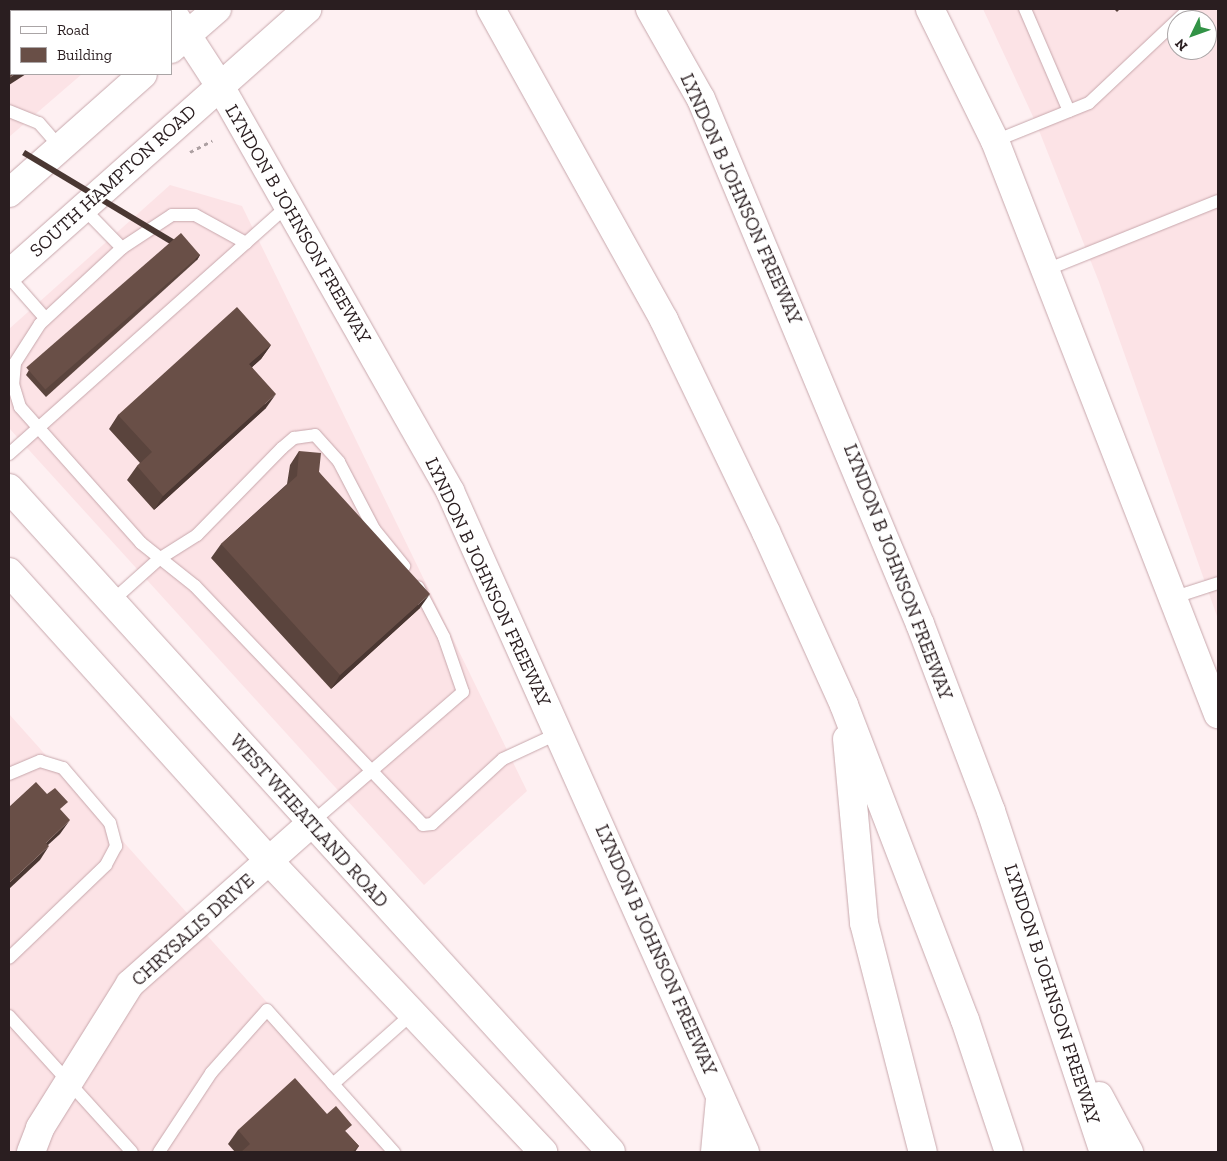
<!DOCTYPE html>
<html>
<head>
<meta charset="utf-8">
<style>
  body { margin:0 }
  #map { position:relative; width:1227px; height:1161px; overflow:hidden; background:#fef0f2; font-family:"Zilla Slab",serif }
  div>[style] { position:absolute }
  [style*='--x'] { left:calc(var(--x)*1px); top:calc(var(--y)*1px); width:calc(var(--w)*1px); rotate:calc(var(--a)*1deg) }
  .built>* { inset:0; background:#fce3e6 }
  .path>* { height:3px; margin-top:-1.5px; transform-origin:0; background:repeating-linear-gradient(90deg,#ada0a2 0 4px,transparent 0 8px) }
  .roads { filter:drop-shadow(0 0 1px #c7a7ac) drop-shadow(0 0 1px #c7a7ac) }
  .service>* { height:12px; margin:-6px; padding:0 6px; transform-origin:6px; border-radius:6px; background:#fff }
  .tertiary>* { height:28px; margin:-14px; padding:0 14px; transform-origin:14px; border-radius:14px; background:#fff }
  .secondary>* { height:28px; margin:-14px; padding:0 14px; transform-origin:14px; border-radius:14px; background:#fff }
  .motorway>* { height:28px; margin:-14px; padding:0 14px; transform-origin:14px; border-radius:14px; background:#fff }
  .wall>* { inset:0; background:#5a443d }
  .shaded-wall>* { inset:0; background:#4a3732; transform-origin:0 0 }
  .building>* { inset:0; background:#694f47; transform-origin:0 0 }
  span { translate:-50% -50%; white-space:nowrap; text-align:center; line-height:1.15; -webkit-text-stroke:5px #fff; paint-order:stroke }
  .street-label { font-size:19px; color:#2a1e20 }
  .frame { position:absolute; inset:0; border:10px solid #2a1e20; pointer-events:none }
  .legend { position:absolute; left:10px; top:10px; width:162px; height:65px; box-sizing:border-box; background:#fff; border:1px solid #aaa5a6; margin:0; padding:6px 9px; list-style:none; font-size:15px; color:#2a1e20 }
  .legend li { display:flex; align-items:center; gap:10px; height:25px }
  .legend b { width:25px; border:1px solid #aaa5a6 }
  .north { position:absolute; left:1167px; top:10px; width:50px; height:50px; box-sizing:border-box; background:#fff; border:1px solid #aaa5a6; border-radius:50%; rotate:228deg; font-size:14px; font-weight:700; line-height:20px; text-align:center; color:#2a1e20 }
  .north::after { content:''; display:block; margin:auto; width:18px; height:22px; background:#329346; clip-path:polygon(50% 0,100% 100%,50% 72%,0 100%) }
</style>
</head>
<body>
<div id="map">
  <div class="built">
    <i style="clip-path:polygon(9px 9px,55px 11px,11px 11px,11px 74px,82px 74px,9px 137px)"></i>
    <i style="clip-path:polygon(evenodd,983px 9px,1218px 9px,1218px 619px,1099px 282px,1036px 123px,983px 9px,1177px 20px,1207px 20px,1207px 50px,1177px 50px,1177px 20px)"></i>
    <i style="clip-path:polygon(170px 185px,242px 206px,527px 791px,424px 885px,9px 428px,9px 329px)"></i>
    <i style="clip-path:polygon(9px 714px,401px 1152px,9px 1152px)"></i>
  </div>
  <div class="path">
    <i style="--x:190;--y:152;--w:25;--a:-27"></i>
  </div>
  <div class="roads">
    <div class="service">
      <i style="--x:1025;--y:9;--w:111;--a:66.7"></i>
      <i style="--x:9;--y:111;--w:32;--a:22"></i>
      <i style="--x:39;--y:123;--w:32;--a:49"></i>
      <i style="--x:995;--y:141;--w:101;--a:-22"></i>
      <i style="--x:1089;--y:103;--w:137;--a:-43.2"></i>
      <i style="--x:83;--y:208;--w:56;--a:45.7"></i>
      <i style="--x:246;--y:243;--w:58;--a:-151.2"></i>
      <i style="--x:195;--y:215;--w:23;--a:180"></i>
      <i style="--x:172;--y:215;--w:60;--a:146.6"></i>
      <i style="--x:122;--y:248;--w:112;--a:137.2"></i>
      <i style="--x:40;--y:324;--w:46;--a:122.7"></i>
      <i style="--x:15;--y:363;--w:21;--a:95"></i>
      <i style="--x:13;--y:384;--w:24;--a:73"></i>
      <i style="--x:20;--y:407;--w:182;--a:48.3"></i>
      <i style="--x:141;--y:543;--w:69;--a:38.5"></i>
      <i style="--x:195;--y:586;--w:330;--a:46.3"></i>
      <i style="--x:423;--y:825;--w:9;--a:-6"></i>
      <i style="--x:432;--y:824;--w:96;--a:-42.5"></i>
      <i style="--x:503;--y:759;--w:62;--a:-24.9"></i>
      <i style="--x:1046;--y:270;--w:185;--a:-21.9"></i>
      <i style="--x:9;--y:277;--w:55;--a:48.7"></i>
      <i style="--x:9;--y:454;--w:373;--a:-41.7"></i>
      <i style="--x:1175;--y:597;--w:45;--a:-18"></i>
      <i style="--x:111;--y:602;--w:64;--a:-41.9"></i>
      <i style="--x:159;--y:559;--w:45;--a:-32.3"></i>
      <i style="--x:197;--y:535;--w:122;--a:-45.7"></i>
      <i style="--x:282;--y:448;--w:16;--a:-40"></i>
      <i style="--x:294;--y:438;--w:21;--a:-8"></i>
      <i style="--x:315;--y:435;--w:36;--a:48"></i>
      <i style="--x:339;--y:462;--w:76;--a:62.4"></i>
      <i style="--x:374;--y:529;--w:48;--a:51"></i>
      <i style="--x:9;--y:774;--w:34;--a:-23"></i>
      <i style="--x:40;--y:761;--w:24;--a:17"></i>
      <i style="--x:63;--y:768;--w:72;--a:49.5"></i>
      <i style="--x:110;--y:823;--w:24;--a:75"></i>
      <i style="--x:116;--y:846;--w:21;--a:118"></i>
      <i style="--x:106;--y:865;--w:134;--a:136.2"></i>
      <i style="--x:310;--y:824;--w:202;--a:-40.8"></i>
      <i style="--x:463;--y:692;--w:58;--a:-109.1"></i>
      <i style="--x:444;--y:637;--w:56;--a:-117.5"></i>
      <i style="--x:9;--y:1016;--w:183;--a:47.9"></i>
      <i style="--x:333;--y:1084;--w:107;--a:-41.6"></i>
      <i style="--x:159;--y:1152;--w:95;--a:-56.6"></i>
      <i style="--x:211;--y:1073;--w:84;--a:-48.4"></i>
      <i style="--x:267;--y:1010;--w:191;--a:48.2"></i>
    </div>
    <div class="tertiary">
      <i style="--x:31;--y:1152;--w:26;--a:-69"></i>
      <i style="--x:40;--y:1128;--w:170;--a:-58"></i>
      <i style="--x:130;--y:984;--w:241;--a:-41.6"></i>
    </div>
    <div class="secondary">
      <i style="--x:170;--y:9;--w:92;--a:57"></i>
      <i style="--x:220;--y:86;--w:466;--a:60.4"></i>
      <i style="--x:450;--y:491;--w:724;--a:65.95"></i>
      <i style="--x:930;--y:9;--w:147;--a:63.8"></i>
      <i style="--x:995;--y:141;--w:615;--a:68.74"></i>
      <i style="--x:171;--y:49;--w:61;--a:-41"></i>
      <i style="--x:9;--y:193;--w:179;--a:-41.6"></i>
      <i style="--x:9;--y:274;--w:399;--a:-41.6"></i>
      <i style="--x:9;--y:488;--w:896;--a:47.8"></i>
      <i style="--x:9;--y:572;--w:389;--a:48"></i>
      <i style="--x:269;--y:861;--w:400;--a:46.7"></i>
      <i style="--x:715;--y:1152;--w:53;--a:-84.6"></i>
    </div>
    <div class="motorway">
      <i style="--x:491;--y:9;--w:356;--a:60.9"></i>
      <i style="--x:664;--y:320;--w:235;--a:64.3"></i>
      <i style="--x:766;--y:532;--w:190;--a:65.7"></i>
      <i style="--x:844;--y:705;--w:337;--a:69"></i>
      <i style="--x:965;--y:1020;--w:139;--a:71.6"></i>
      <i style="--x:650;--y:9;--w:103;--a:60.5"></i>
      <i style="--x:701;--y:99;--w:569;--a:67.36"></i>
      <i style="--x:920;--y:624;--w:200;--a:69.2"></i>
      <i style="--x:991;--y:811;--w:359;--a:71.7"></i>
      <i style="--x:847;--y:739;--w:185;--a:84.7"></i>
      <i style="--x:864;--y:923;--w:236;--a:75.6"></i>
      <i style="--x:1099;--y:1096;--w:64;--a:61.8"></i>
    </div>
  </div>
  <div class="wall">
    <i style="clip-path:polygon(1114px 9px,1120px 9px,1117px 12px)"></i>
    <i style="clip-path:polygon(200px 255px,197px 260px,46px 397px,26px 375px,29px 370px)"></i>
    <i style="clip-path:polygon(271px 345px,261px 359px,252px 367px,266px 408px,154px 510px,127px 480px,137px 466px,140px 463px,109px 429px,118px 415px)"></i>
    <i style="clip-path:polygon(299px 451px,319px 472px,420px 608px,331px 689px,211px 558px,221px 544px,287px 484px,290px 465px)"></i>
    <i style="clip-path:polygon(327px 1114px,347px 1133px,359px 1146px,355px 1152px,235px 1152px,228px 1144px,238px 1130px)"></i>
  </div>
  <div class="shaded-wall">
    <i style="clip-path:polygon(15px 74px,26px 74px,9px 85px,9px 78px)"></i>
    <i style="left:200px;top:255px;width:6px;height:204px;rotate:121deg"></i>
    <i style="clip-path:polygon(271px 345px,261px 359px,240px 378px,249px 364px)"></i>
    <i style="clip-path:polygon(276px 394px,266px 408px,154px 510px,163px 496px)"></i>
    <i style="clip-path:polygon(430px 594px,420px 608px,331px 689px,340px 675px)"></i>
    <i style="clip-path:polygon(70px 820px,60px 834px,36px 856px,46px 843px)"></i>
    <i style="clip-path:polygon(49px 846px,40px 860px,9px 889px,9px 883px)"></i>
  </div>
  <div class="building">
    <i style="clip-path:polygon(9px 9px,33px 9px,34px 11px,11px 11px,11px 74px,15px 74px,9px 78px)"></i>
    <i style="left:181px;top:233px;width:29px;height:205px;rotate:49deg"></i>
    <i style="clip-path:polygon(237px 307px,271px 345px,249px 364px,276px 394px,163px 496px,137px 466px,152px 452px,118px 415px)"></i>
    <i style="clip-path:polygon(299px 451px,321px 453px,319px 472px,430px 594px,340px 675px,221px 544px,297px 476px)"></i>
    <i style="clip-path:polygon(36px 782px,47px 794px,55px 788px,68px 802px,60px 809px,70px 820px,46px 843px,49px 846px,9px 883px,9px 807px)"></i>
    <i style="clip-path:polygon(295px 1078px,327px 1114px,336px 1106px,352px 1125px,345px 1131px,359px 1146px,352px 1152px,241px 1152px,250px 1144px,238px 1130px)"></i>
  </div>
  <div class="street-label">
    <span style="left:113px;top:181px;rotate:-42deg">SOUTH HAMPTON ROAD</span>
    <span style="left:741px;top:199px;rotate:66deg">LYNDON B JOHNSON FREEWAY</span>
    <span style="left:298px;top:224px;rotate:60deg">LYNDON B JOHNSON FREEWAY</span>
    <span style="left:898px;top:572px;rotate:69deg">LYNDON B JOHNSON FREEWAY</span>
    <span style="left:488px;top:582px;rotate:65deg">LYNDON B JOHNSON FREEWAY</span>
    <span style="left:309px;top:821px;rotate:48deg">WEST WHEATLAND ROAD</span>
    <span style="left:193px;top:930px;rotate:-42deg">CHRYSALIS DRIVE</span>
    <span style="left:656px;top:950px;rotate:66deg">LYNDON B JOHNSON FREEWAY</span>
    <span style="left:1052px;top:994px;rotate:72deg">LYNDON B JOHNSON FREEWAY</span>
  </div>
  <div class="frame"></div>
  <ul class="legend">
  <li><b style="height:6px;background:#fff"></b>Road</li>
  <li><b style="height:14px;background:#694f47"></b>Building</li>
  </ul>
  <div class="north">N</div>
</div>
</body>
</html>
